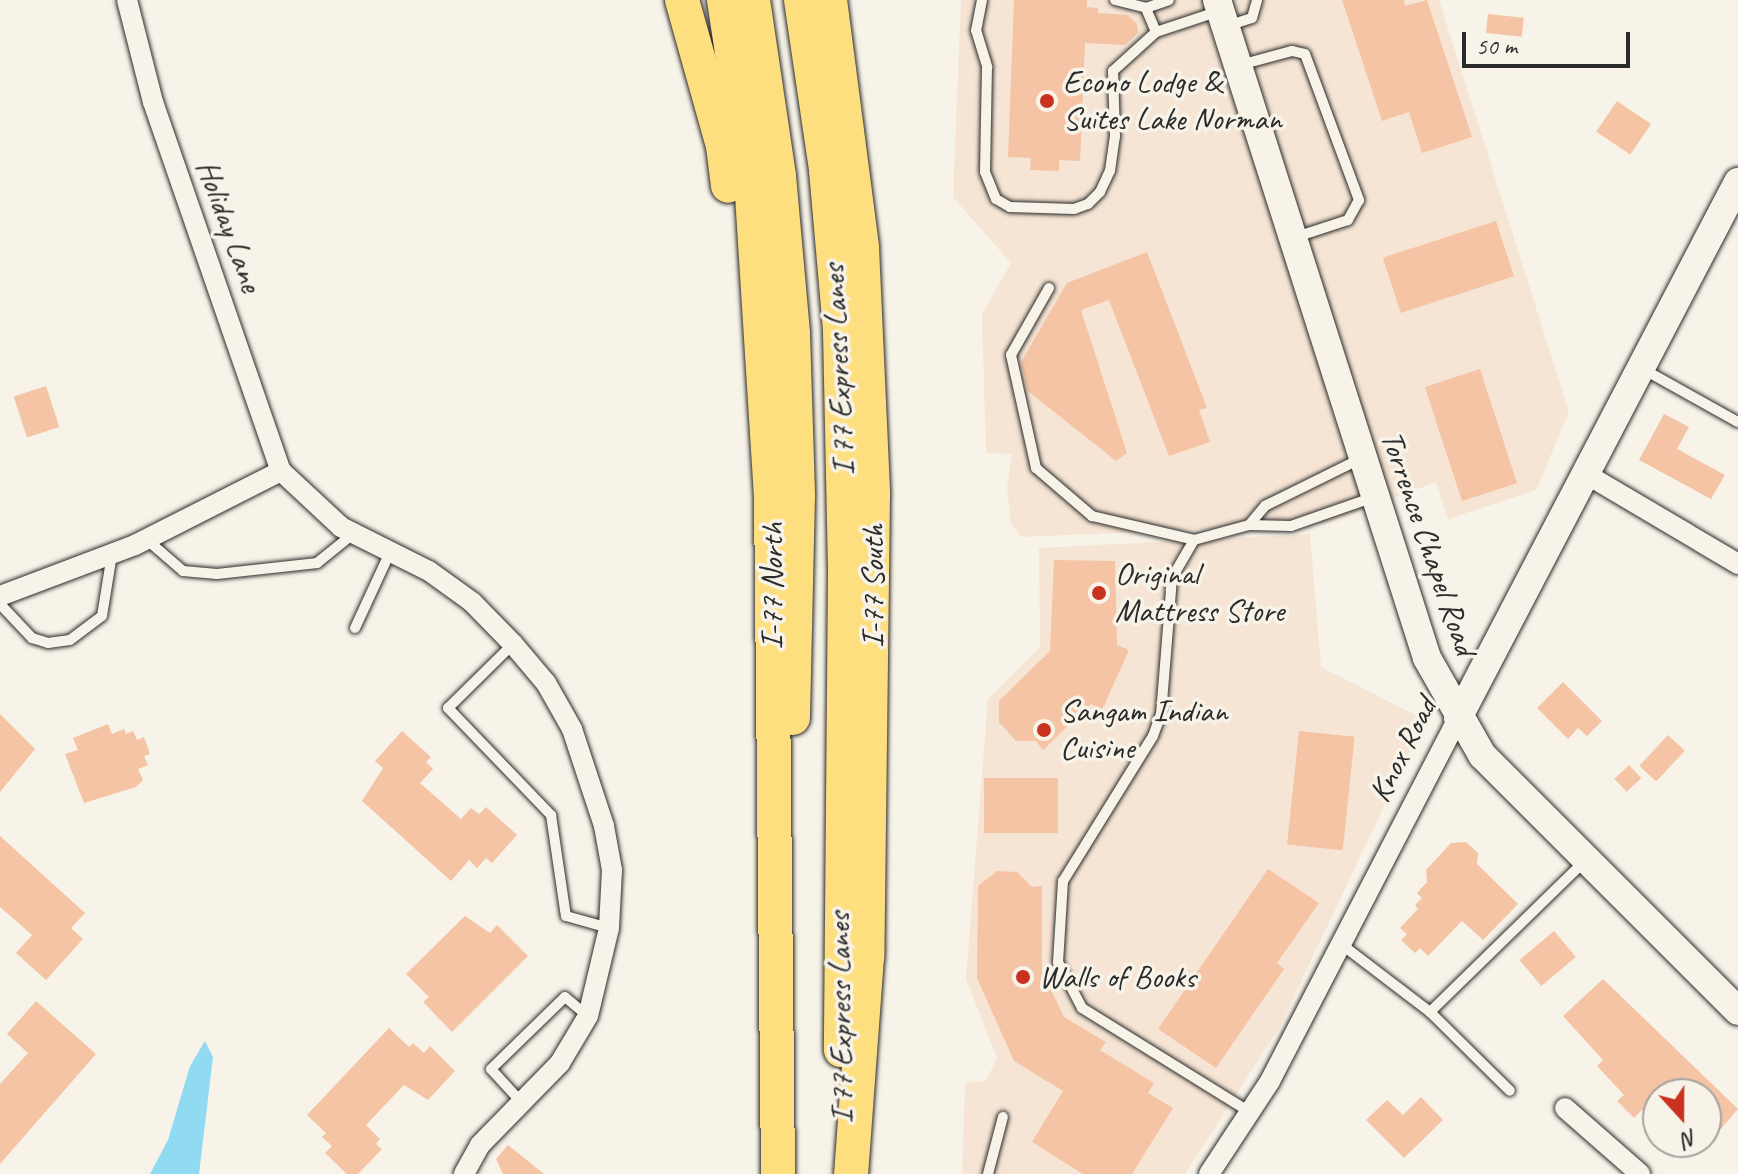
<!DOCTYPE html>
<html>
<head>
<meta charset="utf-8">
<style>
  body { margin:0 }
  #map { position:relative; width:1738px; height:1174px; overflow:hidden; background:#f7f3e8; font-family:Caveat,sans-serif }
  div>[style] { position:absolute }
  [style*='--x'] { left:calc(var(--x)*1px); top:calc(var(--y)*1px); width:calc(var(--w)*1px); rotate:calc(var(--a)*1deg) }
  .built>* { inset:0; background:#f6e5d4 }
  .water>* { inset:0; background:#90daf2 }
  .building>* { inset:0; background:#f4c4a4; transform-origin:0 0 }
  .roads { filter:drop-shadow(0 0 2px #2b2b2b) drop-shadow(0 0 2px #2b2b2b) }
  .lane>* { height:10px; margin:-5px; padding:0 5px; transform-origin:5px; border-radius:5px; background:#f7f3e8 }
  .street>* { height:20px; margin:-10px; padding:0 10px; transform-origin:10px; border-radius:10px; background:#f7f3e8 }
  .secondary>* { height:28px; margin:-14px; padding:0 14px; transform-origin:14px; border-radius:14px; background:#f7f3e8 }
  .highway>* { height:34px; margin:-17px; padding:0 17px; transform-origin:17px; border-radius:17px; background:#fedf80 }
  .dots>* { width:22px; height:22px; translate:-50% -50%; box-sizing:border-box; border:4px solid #f7f3e8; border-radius:50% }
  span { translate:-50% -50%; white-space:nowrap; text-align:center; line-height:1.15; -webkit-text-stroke:7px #f7f3e8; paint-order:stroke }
  .poi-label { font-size:32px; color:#2b2b2b }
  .left { translate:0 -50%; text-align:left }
  .street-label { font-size:32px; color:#2b2b2b }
  .north { position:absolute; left:1642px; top:1078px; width:80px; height:80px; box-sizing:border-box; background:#f7f3e8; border:2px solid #a5a39c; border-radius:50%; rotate:159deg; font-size:22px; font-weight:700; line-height:32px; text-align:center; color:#2b2b2b }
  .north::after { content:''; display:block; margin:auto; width:28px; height:36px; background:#c8321e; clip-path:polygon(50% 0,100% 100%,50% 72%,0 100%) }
  .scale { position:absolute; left:1462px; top:32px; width:168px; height:36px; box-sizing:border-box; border:4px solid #2b2b2b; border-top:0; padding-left:10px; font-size:24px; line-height:28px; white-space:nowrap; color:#2b2b2b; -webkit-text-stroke:6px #f7f3e8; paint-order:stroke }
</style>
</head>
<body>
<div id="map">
  <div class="built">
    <i style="clip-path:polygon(961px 0,1439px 0,1569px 412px,1536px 490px,1448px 519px,1436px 482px,1325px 524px,1021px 537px,1011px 524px,1007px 487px,1012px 454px,986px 453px,982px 314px,1011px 263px,953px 197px)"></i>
    <i style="clip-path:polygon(1310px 534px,1321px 667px,1425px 720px,1279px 1028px,1185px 1174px,962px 1174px,965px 1083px,986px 1081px,997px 1058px,966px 979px,988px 699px,1040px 647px,1039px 548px)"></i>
  </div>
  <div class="water">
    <i style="clip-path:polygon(205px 1041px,213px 1057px,199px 1174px,150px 1174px,168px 1140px,190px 1066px)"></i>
  </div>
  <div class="building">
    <i style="clip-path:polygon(1014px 0,1087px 0,1087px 7px,1098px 8px,1098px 13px,1128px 15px,1137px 24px,1138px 33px,1125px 45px,1085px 43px,1080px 161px,1059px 160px,1059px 171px,1030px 170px,1031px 158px,1008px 157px)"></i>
    <i style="clip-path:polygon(1342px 0,1404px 0,1405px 6px,1427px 0,1472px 137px,1422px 153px,1409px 112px,1382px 121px)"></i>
    <i style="left:1488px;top:14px;width:36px;height:19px;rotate:6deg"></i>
    <i style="left:1617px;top:101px;width:41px;height:37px;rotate:34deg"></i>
    <i style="left:1496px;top:221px;width:58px;height:119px;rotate:72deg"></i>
    <i style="clip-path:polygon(1147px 252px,1207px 408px,1199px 410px,1210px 442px,1169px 456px,1109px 300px,1081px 310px,1127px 453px,1116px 461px,1028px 391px,1021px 362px,1067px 283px)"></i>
    <i style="left:1480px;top:369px;width:120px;height:58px;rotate:72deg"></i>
    <i style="left:46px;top:386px;width:43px;height:34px;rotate:72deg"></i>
    <i style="clip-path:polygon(1664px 414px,1689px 427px,1677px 449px,1725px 475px,1711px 499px,1639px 460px)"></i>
    <i style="clip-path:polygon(1054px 560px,1115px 561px,1117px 645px,1129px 650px,1102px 710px,1091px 704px,1043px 750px,1036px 741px,1016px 741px,999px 722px,999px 701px,1050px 651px)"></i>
    <i style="clip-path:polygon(1563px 682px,1602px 721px,1587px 736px,1578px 728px,1568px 739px,1537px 708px)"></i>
    <i style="clip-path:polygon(0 714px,35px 749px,0 792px)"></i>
    <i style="clip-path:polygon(108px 724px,112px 734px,124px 729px,126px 734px,133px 731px,137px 740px,144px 737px,150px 754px,144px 756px,148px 765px,138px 769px,143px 780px,136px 787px,84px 803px,65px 754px,78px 750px,73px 738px)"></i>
    <i style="clip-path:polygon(402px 731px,431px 757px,426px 762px,433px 769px,420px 783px,461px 819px,471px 808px,479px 814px,486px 807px,517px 835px,492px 863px,486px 858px,477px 868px,469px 860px,451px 881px,362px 801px,383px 768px,375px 761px)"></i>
    <i style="left:1299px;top:731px;width:56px;height:114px;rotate:6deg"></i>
    <i style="left:1668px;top:735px;width:23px;height:42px;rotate:43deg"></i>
    <i style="left:1629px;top:765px;width:18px;height:20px;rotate:47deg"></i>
    <i style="left:1058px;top:778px;width:55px;height:74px;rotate:90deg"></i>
    <i style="clip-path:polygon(0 836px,85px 913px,71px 928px,83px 939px,46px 980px,16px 953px,32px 935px,0 907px)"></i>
    <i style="clip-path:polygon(1466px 842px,1478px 853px,1477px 864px,1518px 904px,1483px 940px,1462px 921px,1428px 956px,1420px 948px,1415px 953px,1401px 940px,1407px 934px,1400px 928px,1418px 909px,1415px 905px,1422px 898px,1417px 893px,1427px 882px,1426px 870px,1451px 843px)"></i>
    <i style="clip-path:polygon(1268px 869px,1319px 903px,1277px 963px,1284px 969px,1216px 1068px,1158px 1029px)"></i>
    <i style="clip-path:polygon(997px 871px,1017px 872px,1032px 887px,1042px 886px,1042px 971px,1064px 1017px,1106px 1042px,1100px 1050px,1154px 1083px,1148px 1093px,1173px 1108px,1132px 1174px,1083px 1174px,1032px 1142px,1063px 1091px,1014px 1061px,977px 978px,978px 886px)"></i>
    <i style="clip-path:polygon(465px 916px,490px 933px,497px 925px,528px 956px,452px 1032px,423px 1002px,429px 997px,406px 974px)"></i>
    <i style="left:1554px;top:931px;width:34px;height:45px;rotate:50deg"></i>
    <i style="clip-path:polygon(1603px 979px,1738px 1109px,1706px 1146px,1706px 1094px,1658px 1094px,1658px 1126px,1642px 1110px,1634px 1118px,1617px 1101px,1624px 1095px,1597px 1066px,1603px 1060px,1563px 1016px)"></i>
    <i style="clip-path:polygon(36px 1001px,96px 1054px,0 1164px,0 1084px,28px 1053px,7px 1034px)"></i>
    <i style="clip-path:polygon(389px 1028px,409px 1047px,413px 1043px,424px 1053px,430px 1046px,455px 1071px,428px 1100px,404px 1085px,366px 1125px,380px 1139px,376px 1144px,382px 1149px,358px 1174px,347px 1174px,325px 1153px,332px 1146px,322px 1137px,326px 1133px,307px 1115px)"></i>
    <i style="clip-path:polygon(1421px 1097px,1443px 1120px,1404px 1158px,1366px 1120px,1387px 1100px,1403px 1115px)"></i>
    <i style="clip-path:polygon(508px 1145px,544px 1174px,503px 1174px,496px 1159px)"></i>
  </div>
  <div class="roads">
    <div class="lane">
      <i style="--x:982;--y:0;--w:31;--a:101"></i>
      <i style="--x:976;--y:30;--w:39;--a:73"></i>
      <i style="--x:987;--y:67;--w:105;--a:91.1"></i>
      <i style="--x:985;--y:172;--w:29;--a:68"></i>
      <i style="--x:996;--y:199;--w:16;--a:30"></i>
      <i style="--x:1010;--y:207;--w:64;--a:1.8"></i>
      <i style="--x:1074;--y:209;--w:15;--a:-20"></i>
      <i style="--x:1088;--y:204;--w:17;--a:-45"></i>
      <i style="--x:1100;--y:192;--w:23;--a:-65"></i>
      <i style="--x:1110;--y:171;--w:34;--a:-82"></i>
      <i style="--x:1115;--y:137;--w:66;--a:-91.7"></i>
      <i style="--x:1113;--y:71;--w:58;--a:-42.2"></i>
      <i style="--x:1156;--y:32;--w:26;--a:-113"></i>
      <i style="--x:1115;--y:0;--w:32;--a:14"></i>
      <i style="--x:1146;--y:8;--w:24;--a:-19"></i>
      <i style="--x:1227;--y:26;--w:26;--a:-18"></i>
      <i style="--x:1252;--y:18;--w:19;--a:-74"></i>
      <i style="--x:1156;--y:32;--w:66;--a:-18.4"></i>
      <i style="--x:1240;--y:65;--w:54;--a:-15.1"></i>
      <i style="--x:1292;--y:51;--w:13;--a:13"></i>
      <i style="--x:1305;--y:54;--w:156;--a:69.7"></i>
      <i style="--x:1359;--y:200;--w:23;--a:119"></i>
      <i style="--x:1348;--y:220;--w:58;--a:161.9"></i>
      <i style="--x:1049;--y:288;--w:77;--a:119.6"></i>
      <i style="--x:1011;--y:355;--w:116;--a:77.5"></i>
      <i style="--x:1036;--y:468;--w:74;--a:40.6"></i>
      <i style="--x:1092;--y:516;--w:105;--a:13.2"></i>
      <i style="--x:1194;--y:540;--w:44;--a:120.1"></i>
      <i style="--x:1172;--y:578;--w:136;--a:94.6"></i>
      <i style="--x:1161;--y:714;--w:23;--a:110"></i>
      <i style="--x:1153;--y:736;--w:171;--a:121.8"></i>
      <i style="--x:1063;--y:881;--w:81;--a:93.5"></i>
      <i style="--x:1058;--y:962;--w:52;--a:62.4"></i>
      <i style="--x:1082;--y:1008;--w:195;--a:31.8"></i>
      <i style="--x:1643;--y:369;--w:109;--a:29.2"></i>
      <i style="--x:1362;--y:458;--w:108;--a:153.7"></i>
      <i style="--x:1265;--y:506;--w:25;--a:130"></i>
      <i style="--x:1249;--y:525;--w:42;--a:1.4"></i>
      <i style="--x:1291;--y:526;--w:88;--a:-19.3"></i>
      <i style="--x:146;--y:539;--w:49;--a:40.9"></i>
      <i style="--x:183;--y:571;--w:34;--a:5"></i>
      <i style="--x:217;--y:574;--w:101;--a:-6.3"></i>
      <i style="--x:317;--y:563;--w:48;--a:-39"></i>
      <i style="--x:1194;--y:540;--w:57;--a:-15.3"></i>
      <i style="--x:0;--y:604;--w:47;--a:46.7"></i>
      <i style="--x:32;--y:638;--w:17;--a:17"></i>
      <i style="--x:48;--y:643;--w:22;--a:-8"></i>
      <i style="--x:70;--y:640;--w:40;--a:-37"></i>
      <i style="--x:102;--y:616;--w:63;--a:-80.8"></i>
      <i style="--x:355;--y:628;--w:86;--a:-65.2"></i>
      <i style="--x:513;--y:644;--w:91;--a:135.4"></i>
      <i style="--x:448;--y:708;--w:149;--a:46.1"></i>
      <i style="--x:551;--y:815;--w:102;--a:81.6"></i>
      <i style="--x:566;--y:916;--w:45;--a:15.6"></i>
      <i style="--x:1341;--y:944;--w:112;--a:37.4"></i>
      <i style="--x:1430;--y:1012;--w:112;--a:44.6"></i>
      <i style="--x:1430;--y:1012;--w:216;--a:-44.3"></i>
      <i style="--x:523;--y:1104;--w:47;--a:-132.4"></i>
      <i style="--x:491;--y:1069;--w:103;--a:-44.2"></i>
      <i style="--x:565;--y:997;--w:30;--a:40"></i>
      <i style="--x:988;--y:1174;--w:59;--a:-75.3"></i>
    </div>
    <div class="street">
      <i style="--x:127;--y:0;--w:105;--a:75.7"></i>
      <i style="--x:153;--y:102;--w:391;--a:70.9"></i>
      <i style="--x:281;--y:471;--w:82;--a:43"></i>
      <i style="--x:341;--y:527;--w:98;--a:26.6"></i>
      <i style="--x:429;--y:571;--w:53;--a:35.8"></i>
      <i style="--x:472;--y:602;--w:59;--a:45.7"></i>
      <i style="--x:513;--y:644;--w:51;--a:49.8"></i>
      <i style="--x:546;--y:683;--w:53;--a:60.5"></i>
      <i style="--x:572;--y:729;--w:102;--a:71.7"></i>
      <i style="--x:604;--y:826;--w:45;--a:79.7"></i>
      <i style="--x:612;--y:870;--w:58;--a:93"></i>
      <i style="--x:609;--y:928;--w:90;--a:103.4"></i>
      <i style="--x:588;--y:1016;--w:55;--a:120.8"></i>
      <i style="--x:560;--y:1063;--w:115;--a:134.3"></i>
      <i style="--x:480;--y:1145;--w:33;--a:119"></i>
      <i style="--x:1586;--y:474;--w:177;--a:30.6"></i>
      <i style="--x:0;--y:596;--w:144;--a:-20.7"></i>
      <i style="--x:135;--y:545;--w:164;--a:-26.9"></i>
      <i style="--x:1565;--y:1108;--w:100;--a:41.3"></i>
      <i style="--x:1209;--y:1174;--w:111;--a:-56.7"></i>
      <i style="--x:1270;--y:1081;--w:409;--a:-62.6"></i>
    </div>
    <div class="secondary">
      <i style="--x:1217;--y:0;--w:691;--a:72.3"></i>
      <i style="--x:1427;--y:658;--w:112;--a:60.4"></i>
      <i style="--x:1482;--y:755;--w:362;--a:45"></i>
      <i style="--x:1458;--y:718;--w:605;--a:-62.42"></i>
    </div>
    <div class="highway">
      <i style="--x:682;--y:0;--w:152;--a:74.3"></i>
      <i style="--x:723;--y:146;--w:40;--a:82.9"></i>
      <i style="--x:724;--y:0;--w:181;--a:81.4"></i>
      <i style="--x:751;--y:179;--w:317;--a:86.4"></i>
      <i style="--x:771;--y:495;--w:679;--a:89.41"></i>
      <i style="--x:753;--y:0;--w:178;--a:81.6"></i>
      <i style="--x:779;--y:176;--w:159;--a:84.9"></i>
      <i style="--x:793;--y:334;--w:161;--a:88.2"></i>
      <i style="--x:798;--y:495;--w:223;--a:91.3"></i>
      <i style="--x:801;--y:0;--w:172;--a:81.6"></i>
      <i style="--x:826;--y:170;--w:162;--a:85"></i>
      <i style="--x:840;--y:331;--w:244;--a:88.8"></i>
      <i style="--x:845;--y:575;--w:475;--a:90.5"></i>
      <i style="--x:830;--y:0;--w:250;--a:82.6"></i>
      <i style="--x:862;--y:248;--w:246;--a:87.4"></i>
      <i style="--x:873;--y:494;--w:463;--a:90.7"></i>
      <i style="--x:867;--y:957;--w:218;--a:94.2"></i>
    </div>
  </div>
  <div class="dots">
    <i style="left:1047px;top:101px;background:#c8321e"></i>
    <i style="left:1099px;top:593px;background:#c8321e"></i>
    <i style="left:1044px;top:730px;background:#c8321e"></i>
    <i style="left:1023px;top:977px;background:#c8321e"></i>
  </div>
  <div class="poi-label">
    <span class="left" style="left:1063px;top:101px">Econo Lodge &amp;<br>Suites Lake Norman</span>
    <span class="left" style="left:1115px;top:593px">Original<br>Mattress Store</span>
    <span class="left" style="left:1060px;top:730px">Sangam Indian<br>Cuisine</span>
    <span class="left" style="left:1039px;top:977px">Walls of Books</span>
  </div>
  <div class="street-label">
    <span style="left:229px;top:226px;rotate:70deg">Holiday Lane</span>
    <span style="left:839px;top:370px;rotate:-93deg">I 77 Express Lanes</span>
    <span style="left:1428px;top:543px;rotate:71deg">Torrence Chapel Road</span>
    <span style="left:772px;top:586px;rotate:-90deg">I-77 North</span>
    <span style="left:873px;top:586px;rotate:-90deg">I-77 South</span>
    <span style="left:1403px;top:750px;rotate:-63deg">Knox Road</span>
    <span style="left:841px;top:1018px;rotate:-91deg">I 77 Express Lanes</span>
  </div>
  <div class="north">N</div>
  <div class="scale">50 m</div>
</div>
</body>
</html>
